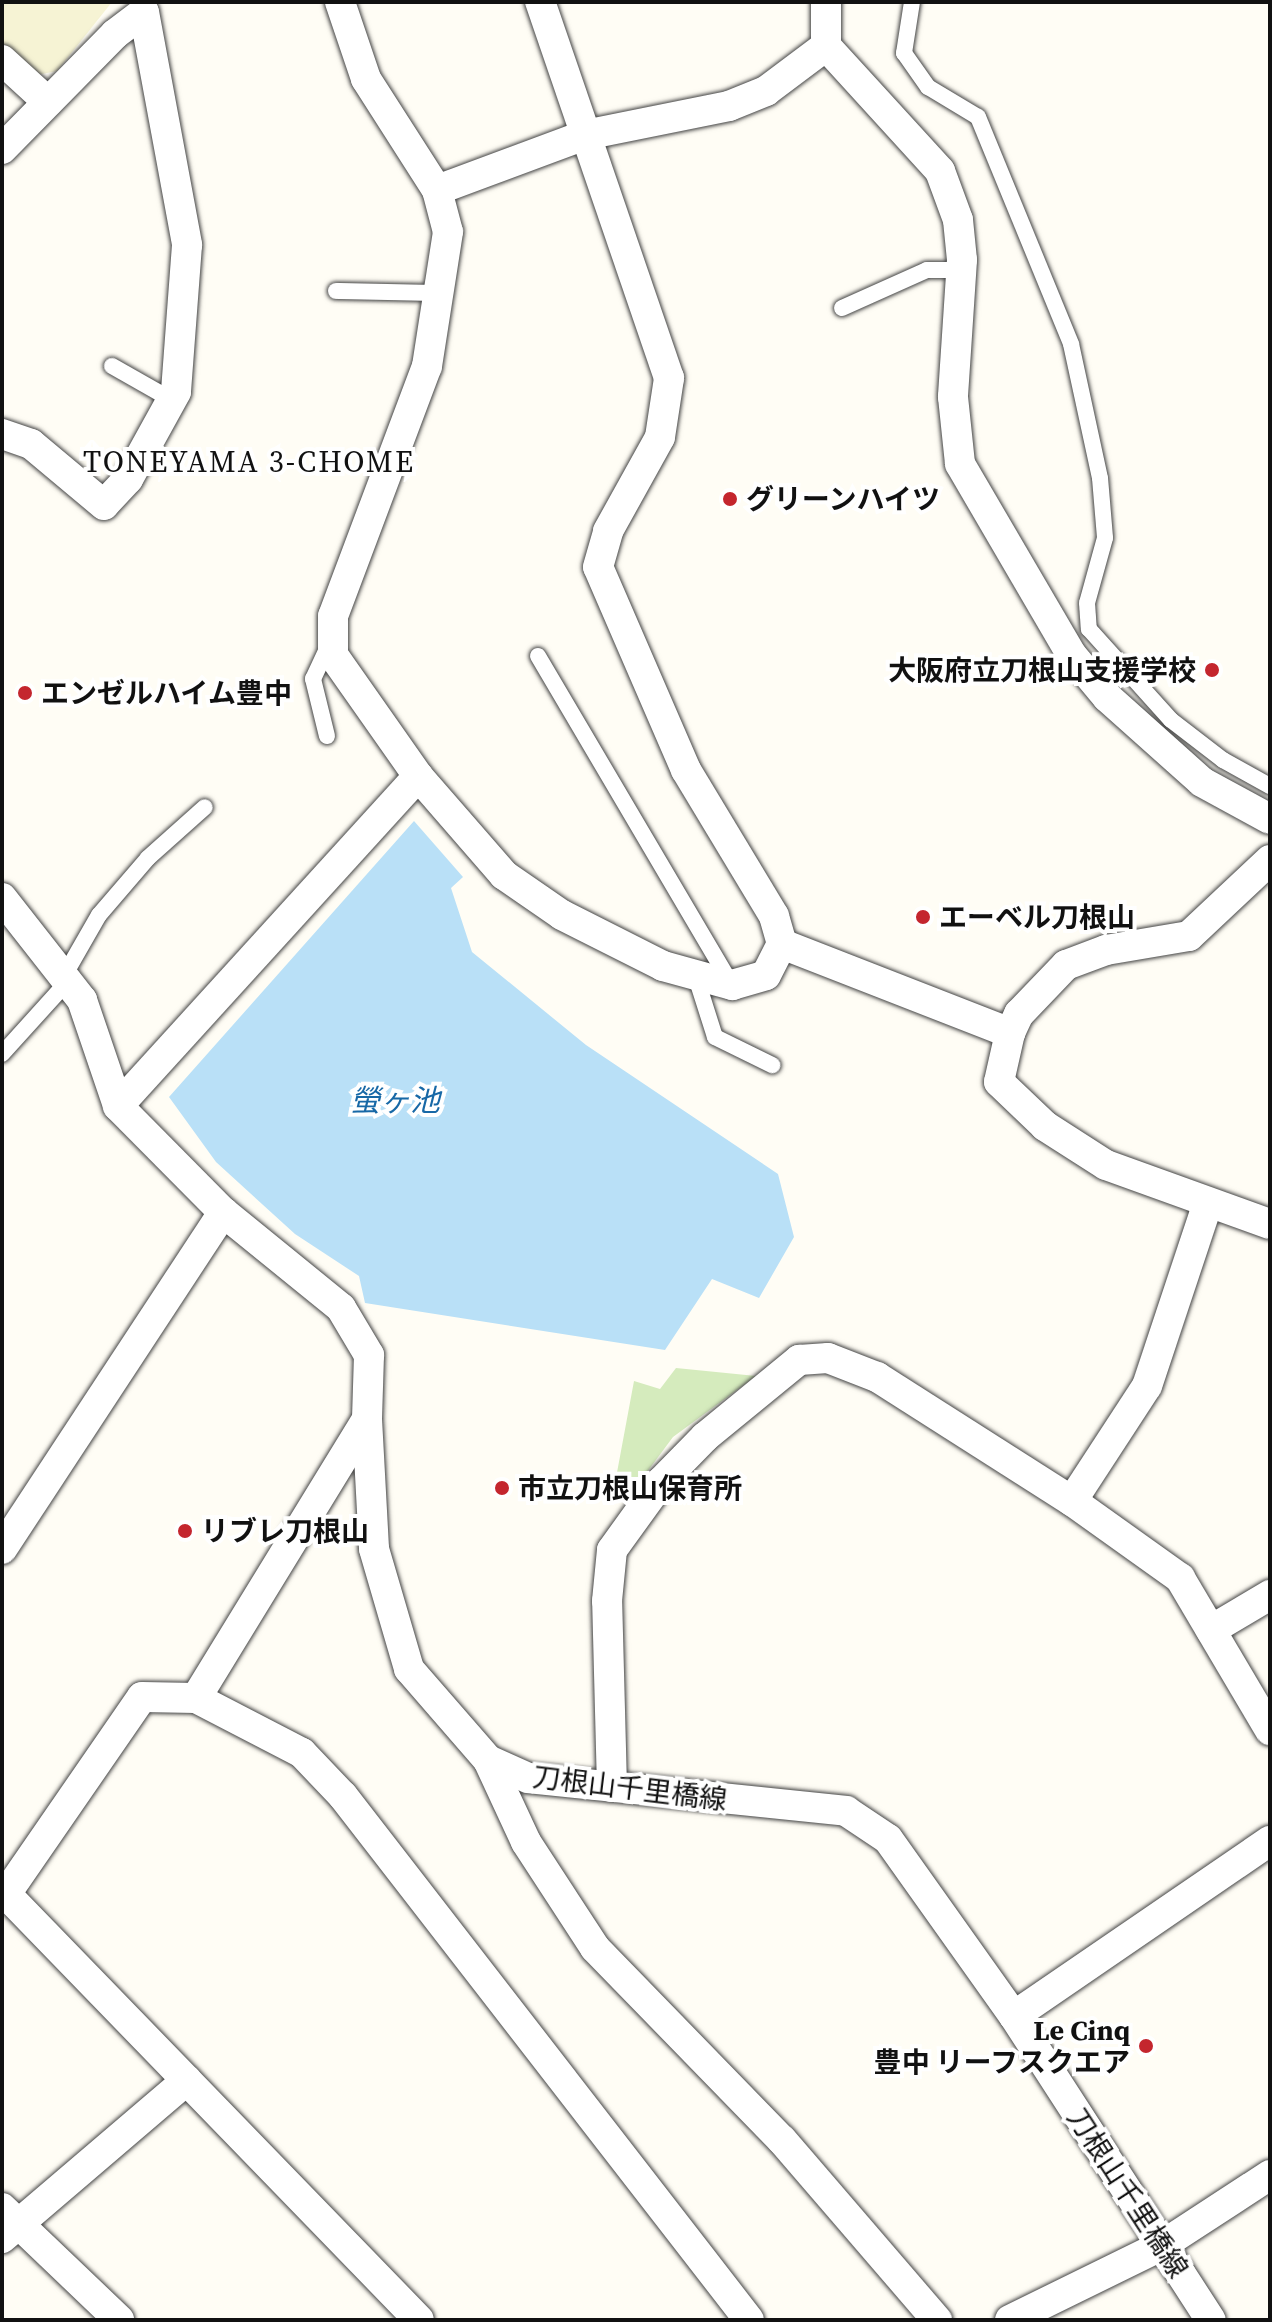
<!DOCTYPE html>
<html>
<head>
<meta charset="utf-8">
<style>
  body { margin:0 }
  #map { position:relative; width:1272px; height:2322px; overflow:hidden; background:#fffdf5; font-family:"Source Serif 4","Noto Sans JP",serif }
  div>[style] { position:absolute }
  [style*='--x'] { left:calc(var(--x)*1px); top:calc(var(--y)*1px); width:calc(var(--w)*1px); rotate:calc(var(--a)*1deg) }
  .farmland>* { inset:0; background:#f6f3d4 }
  .green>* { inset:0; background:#d5ebbd }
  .water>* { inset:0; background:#b9e0f7 }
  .roads { filter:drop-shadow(0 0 2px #444) drop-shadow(0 0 2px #444) }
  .lane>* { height:16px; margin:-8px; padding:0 8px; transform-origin:8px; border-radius:8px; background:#fff }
  .street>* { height:30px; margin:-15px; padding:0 15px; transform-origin:15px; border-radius:15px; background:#fff }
  .dots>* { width:22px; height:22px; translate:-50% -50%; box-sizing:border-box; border:4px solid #fff; border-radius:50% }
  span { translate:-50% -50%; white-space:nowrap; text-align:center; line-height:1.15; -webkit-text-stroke:8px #fff; paint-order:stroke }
  .poi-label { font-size:28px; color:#111; font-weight:700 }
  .left { translate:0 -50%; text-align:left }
  .right { translate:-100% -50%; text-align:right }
  .street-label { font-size:28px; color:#111 }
  .neighbourhood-label { font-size:30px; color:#111; letter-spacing:2px }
  .water-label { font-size:30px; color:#1768a6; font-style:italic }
  .frame { position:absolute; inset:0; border:4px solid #111; pointer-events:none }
</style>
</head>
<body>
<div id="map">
  <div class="farmland">
    <i style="clip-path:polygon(2px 2px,112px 2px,57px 71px,37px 75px,2px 42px)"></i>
  </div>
  <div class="green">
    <i style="clip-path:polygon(676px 1368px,756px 1376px,673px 1437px,624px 1503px,613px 1494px,634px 1381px,660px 1389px)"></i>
  </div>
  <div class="water">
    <i style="clip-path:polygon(414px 821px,463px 877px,451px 888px,472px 952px,586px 1045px,778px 1174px,794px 1237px,759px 1298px,712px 1279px,665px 1350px,365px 1303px,359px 1276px,295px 1234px,216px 1162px,169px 1097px)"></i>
  </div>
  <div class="roads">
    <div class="lane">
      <i style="--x:912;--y:2;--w:52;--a:98.9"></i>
      <i style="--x:904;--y:53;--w:42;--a:54.8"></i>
      <i style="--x:928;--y:87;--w:58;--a:31"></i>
      <i style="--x:978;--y:117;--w:245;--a:67.7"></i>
      <i style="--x:1071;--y:344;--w:137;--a:77.8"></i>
      <i style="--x:1100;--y:478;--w:60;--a:85.2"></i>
      <i style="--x:1105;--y:538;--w:67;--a:105.5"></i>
      <i style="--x:1087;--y:603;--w:26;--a:86"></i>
      <i style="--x:1089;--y:629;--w:122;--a:48"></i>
      <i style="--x:1171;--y:720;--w:66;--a:37.6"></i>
      <i style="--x:1223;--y:760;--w:54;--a:29"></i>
      <i style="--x:336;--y:291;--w:103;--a:1.1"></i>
      <i style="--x:842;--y:308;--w:93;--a:-24.1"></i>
      <i style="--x:927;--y:270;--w:34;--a:0"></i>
      <i style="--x:112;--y:366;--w:69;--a:29.5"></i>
      <i style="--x:538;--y:656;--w:380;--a:59.5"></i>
      <i style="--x:327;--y:736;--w:59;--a:-103.8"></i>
      <i style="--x:313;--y:679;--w:40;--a:-65"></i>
      <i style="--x:695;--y:974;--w:66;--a:72.4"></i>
      <i style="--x:715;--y:1037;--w:64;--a:26.2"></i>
      <i style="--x:64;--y:976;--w:70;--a:-60.2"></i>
      <i style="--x:99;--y:915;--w:75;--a:-49.3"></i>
      <i style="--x:148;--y:858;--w:76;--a:-41.8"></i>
      <i style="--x:2;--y:1054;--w:98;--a:-47.9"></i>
    </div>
    <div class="street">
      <i style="--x:340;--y:2;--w:81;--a:71.3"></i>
      <i style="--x:366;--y:79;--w:132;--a:57.4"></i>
      <i style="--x:437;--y:190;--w:43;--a:75.3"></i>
      <i style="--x:448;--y:232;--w:136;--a:98.9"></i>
      <i style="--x:427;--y:366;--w:267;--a:110.6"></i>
      <i style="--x:333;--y:616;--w:39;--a:90"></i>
      <i style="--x:333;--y:655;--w:148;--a:54.9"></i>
      <i style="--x:418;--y:776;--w:131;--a:49"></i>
      <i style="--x:504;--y:875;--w:70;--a:34.6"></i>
      <i style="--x:562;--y:915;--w:113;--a:26.8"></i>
      <i style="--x:663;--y:966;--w:72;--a:15.4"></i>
      <i style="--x:732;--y:985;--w:35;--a:-16"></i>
      <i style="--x:766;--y:975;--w:35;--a:-63"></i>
      <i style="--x:782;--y:944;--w:29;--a:-106"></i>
      <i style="--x:774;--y:916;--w:170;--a:-121.1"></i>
      <i style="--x:686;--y:770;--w:221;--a:-113.4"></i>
      <i style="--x:598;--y:567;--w:37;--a:-74"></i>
      <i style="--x:608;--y:531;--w:107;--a:-61"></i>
      <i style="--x:660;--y:437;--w:60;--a:-81.3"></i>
      <i style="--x:669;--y:378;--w:398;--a:-108.9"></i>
      <i style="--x:826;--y:2;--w:44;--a:90"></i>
      <i style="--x:2;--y:60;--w:62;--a:42.4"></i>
      <i style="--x:2;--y:149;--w:161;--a:-45.5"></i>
      <i style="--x:115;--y:34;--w:36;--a:-37"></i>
      <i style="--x:144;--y:12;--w:237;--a:79.5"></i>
      <i style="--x:187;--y:245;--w:147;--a:94.3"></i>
      <i style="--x:176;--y:392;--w:99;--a:118.9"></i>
      <i style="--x:128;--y:479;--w:35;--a:133"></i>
      <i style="--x:104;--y:505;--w:95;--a:-140.1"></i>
      <i style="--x:31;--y:444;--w:31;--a:-161"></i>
      <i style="--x:437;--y:190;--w:158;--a:-20.4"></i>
      <i style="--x:585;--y:135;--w:147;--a:-11.4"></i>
      <i style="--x:729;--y:106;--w:40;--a:-22"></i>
      <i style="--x:766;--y:91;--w:75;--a:-36.9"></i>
      <i style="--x:826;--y:46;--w:169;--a:47.6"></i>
      <i style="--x:940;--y:171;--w:52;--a:69.8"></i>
      <i style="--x:958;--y:220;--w:40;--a:84.3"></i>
      <i style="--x:962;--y:260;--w:137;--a:93.8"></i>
      <i style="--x:953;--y:397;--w:67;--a:84"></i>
      <i style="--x:960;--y:464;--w:220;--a:59.7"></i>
      <i style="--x:1071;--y:654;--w:56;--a:50.1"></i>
      <i style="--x:1107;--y:697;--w:127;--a:41.8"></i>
      <i style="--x:1202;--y:782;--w:77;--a:28.6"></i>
      <i style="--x:2;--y:898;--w:130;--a:51.9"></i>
      <i style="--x:82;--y:1000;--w:112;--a:71.2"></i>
      <i style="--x:118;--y:1106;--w:149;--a:45.3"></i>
      <i style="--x:223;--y:1212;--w:152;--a:39.1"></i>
      <i style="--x:341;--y:1308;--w:55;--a:59.2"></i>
      <i style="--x:369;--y:1355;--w:64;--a:91.8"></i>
      <i style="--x:367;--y:1419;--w:130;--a:86.9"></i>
      <i style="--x:374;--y:1549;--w:125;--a:73.7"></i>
      <i style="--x:409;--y:1669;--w:121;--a:49"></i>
      <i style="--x:488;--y:1760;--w:44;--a:24.2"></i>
      <i style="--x:528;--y:1778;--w:320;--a:5.9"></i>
      <i style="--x:846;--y:1811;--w:50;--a:33.7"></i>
      <i style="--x:888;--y:1839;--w:217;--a:54.6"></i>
      <i style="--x:1014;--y:2016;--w:362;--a:57.1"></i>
      <i style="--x:782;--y:944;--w:245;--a:21.3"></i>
      <i style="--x:1010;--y:1033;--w:50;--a:102.7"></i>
      <i style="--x:999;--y:1082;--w:64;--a:43.7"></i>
      <i style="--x:1045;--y:1126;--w:72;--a:32.6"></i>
      <i style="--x:1106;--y:1165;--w:174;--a:19.8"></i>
      <i style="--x:1010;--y:1033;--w:21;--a:-65"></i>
      <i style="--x:1019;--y:1014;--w:68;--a:-46.2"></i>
      <i style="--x:1066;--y:965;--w:43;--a:-20.6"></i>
      <i style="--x:1106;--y:950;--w:84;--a:-9.6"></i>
      <i style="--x:1189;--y:936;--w:111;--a:-43.2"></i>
      <i style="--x:118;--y:1106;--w:446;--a:-47.7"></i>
      <i style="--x:367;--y:1419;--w:327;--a:121.5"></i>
      <i style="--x:196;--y:1698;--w:119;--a:27.4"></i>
      <i style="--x:302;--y:1753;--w:59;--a:46.4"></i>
      <i style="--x:343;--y:1796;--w:663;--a:52.23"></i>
      <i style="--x:1072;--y:1501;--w:137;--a:-56.9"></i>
      <i style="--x:1147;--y:1386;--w:190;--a:-71.6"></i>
      <i style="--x:2;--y:1549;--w:403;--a:-56.7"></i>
      <i style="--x:1211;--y:1630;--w:69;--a:-30.7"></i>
      <i style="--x:488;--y:1760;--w:90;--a:65.1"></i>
      <i style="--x:526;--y:1842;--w:126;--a:56.9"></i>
      <i style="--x:595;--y:1948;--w:268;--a:45.8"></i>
      <i style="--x:782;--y:2140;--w:238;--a:49.3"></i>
      <i style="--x:612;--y:1787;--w:186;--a:-91.5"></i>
      <i style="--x:607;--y:1601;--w:51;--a:-84.4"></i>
      <i style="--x:612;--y:1550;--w:84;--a:-54.2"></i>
      <i style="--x:661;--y:1482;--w:63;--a:-45.6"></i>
      <i style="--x:705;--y:1437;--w:122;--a:-39.3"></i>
      <i style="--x:799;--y:1360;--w:29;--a:-4"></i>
      <i style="--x:828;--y:1358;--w:53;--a:21.2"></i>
      <i style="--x:877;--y:1377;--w:231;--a:32.5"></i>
      <i style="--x:1072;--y:1501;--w:133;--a:35.5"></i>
      <i style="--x:1180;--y:1578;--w:177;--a:59.4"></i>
      <i style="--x:2;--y:1891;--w:5;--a:37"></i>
      <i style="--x:6;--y:1894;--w:239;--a:-55.4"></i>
      <i style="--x:142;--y:1697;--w:54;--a:1.1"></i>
      <i style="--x:6;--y:1894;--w:593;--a:45.89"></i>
      <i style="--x:1014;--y:2016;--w:310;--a:-34.4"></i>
      <i style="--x:2;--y:2208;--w:162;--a:43.7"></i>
      <i style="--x:2;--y:2238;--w:243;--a:-40.5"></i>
      <i style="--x:1010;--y:2320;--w:168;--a:-26.1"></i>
      <i style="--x:1161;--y:2246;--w:130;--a:-33.1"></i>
    </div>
  </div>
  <div class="dots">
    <i style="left:730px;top:499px;background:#c4262e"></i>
    <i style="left:1212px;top:670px;background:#c4262e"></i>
    <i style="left:25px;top:693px;background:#c4262e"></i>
    <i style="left:923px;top:917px;background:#c4262e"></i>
    <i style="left:502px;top:1488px;background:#c4262e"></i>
    <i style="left:185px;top:1531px;background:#c4262e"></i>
    <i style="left:1146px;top:2046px;background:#c4262e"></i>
  </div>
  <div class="poi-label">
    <span class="left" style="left:746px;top:499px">グリーンハイツ</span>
    <span class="right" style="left:1196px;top:670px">大阪府立刀根山支援学校</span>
    <span class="left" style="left:41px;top:693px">エンゼルハイム豊中</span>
    <span class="left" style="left:939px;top:917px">エーベル刀根山</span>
    <span class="left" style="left:518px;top:1488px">市立刀根山保育所</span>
    <span class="left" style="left:201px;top:1531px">リブレ刀根山</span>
    <span class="right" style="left:1130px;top:2046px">Le Cinq<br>豊中 リーフスクエア</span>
  </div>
  <div class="street-label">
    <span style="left:630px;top:1788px;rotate:7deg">刀根山千里橋線</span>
    <span style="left:1128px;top:2193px;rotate:57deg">刀根山千里橋線</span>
  </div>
  <div class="neighbourhood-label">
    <span style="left:249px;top:462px">TONEYAMA 3-CHOME</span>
  </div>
  <div class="water-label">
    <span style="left:395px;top:1101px">螢ヶ池</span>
  </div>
  <div class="frame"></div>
</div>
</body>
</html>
